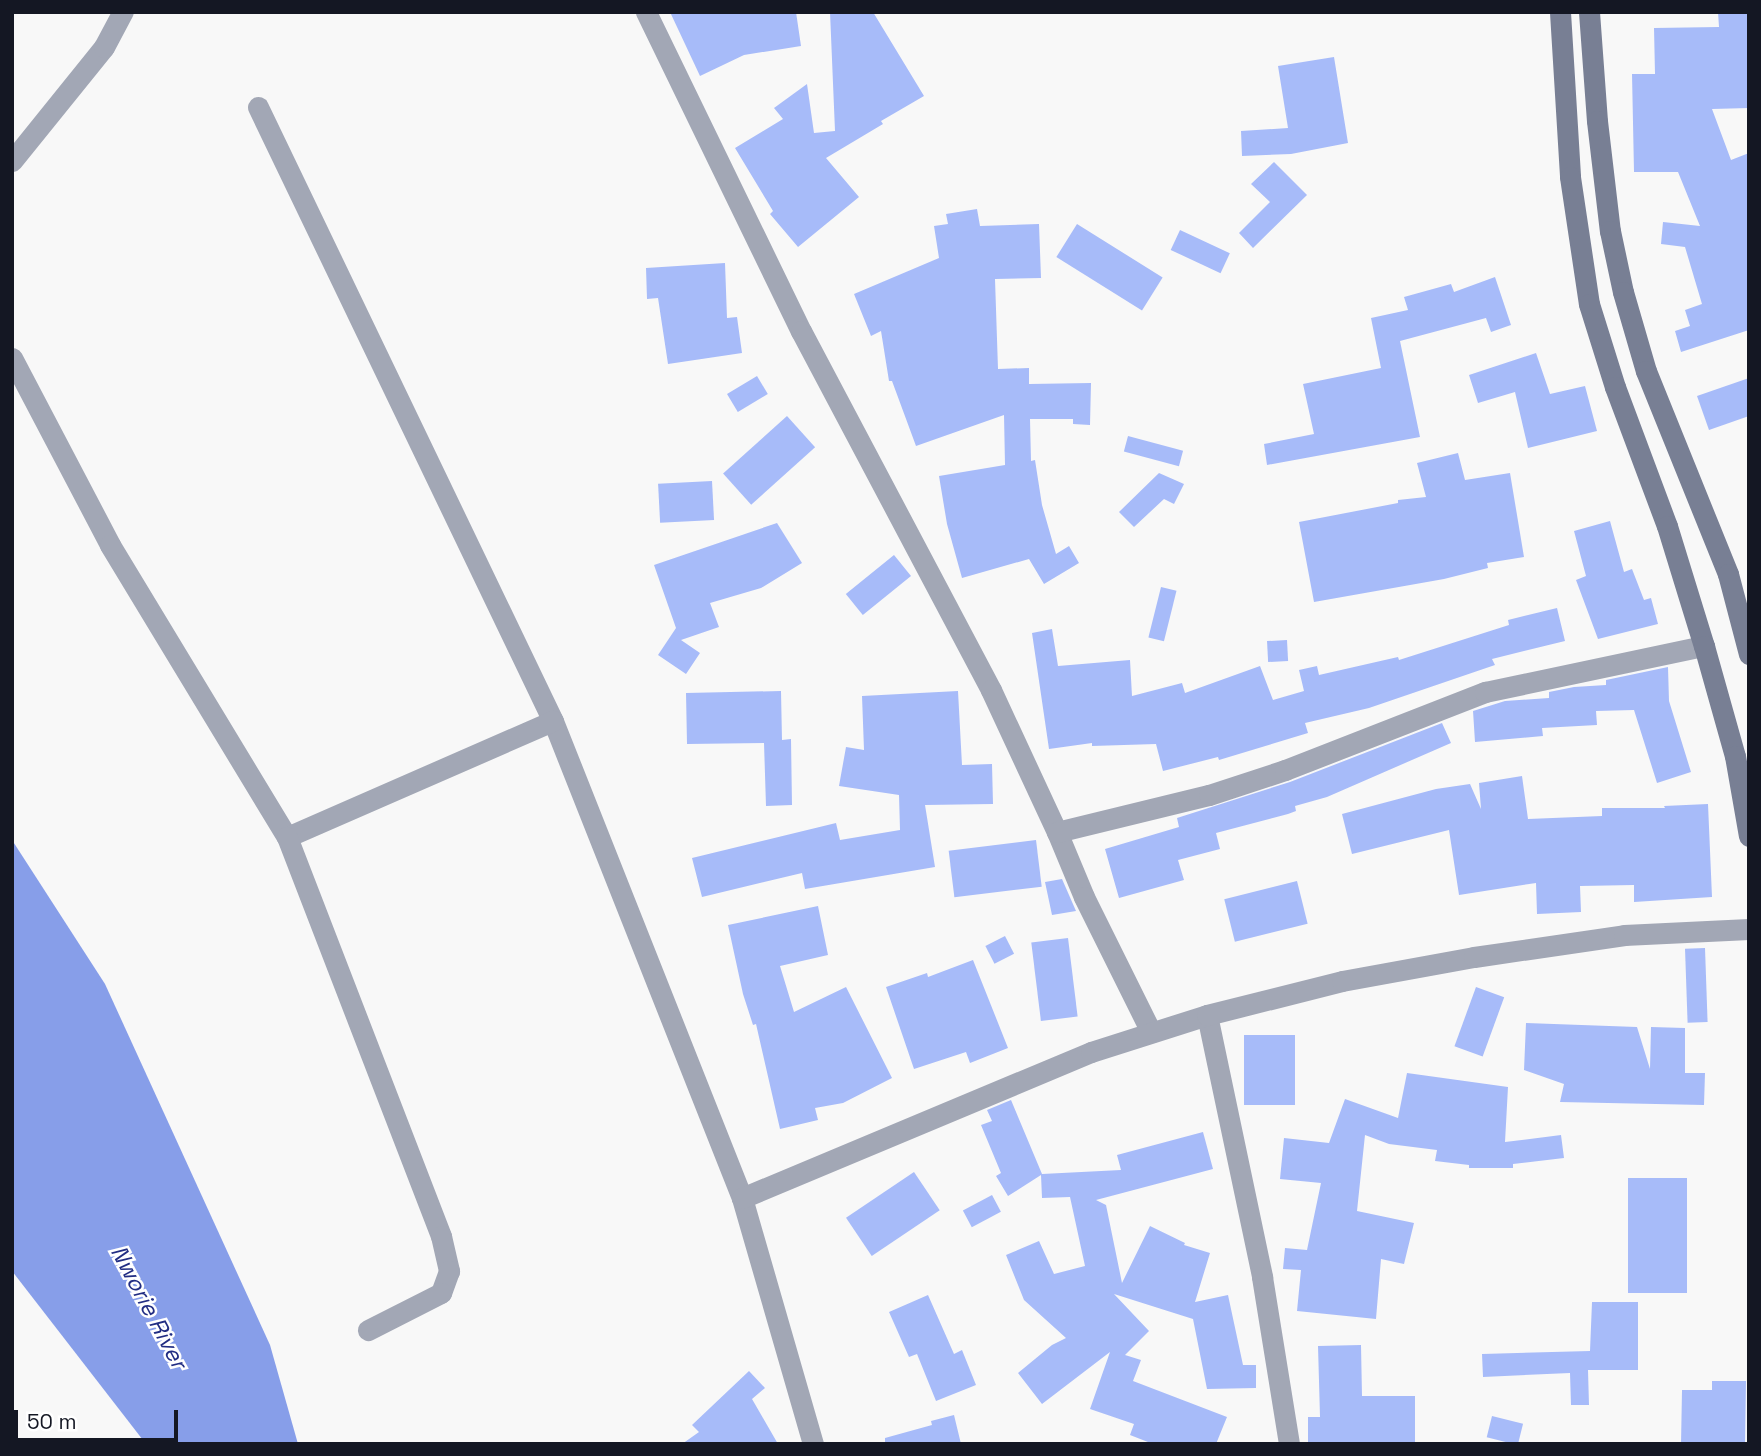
<!DOCTYPE html>
<html>
<head>
<meta charset="utf-8">
<style>
  body { margin:0 }
  #map { position:relative; width:1761px; height:1456px; overflow:hidden; background:#f8f8f8; font-family:"Space Grotesk",sans-serif }
  div>[style] { position:absolute }
  [style*='--x'] { left:calc(var(--x)*1px); top:calc(var(--y)*1px); width:calc(var(--w)*1px); rotate:calc(var(--a)*1deg) }
  .water>* { inset:0; background:#879ee9 }
  .building>* { inset:0; background:#a7bbf9; transform-origin:0 0 }
  .minor>* { height:21px; margin:-10.5px; padding:0 10.5px; transform-origin:10.5px; border-radius:10.5px; background:#a2a7b5 }
  .secondary>* { height:21px; margin:-10.5px; padding:0 10.5px; transform-origin:10.5px; border-radius:10.5px; background:#787f94 }
  span { translate:-50% -50%; white-space:nowrap; text-align:center; line-height:1.15; -webkit-text-stroke:5px #fff; paint-order:stroke }
  .water-label { font-size:23px; color:#212d83; font-style:italic }
  .frame { position:absolute; inset:0; border:14px solid #141723; pointer-events:none }
  .scale { position:absolute; left:14px; top:1410px; width:164px; height:32px; box-sizing:border-box; border:4px solid #141723; border-top:0; padding-left:9px; font-size:21px; line-height:24px; white-space:nowrap; color:#141723; -webkit-text-stroke:5px #fff; paint-order:stroke }
</style>
</head>
<body>
<div id="map">
  <div class="water">
    <i style="clip-path:polygon(12px 840px,105px 984px,270px 1345px,298px 1444px,146px 1444px,12px 1271px)"></i>
  </div>
  <div class="building">
    <i style="clip-path:polygon(670px 12px,796px 12px,801px 46px,744px 55px,700px 76px)"></i>
    <i style="clip-path:polygon(830px 12px,873px 12px,924px 96px,881px 121px,883px 124px,826px 158px,859px 197px,798px 247px,770px 214px,773px 211px,735px 148px,783px 119px,774px 108px,807px 84px,814px 133px,835px 131px)"></i>
    <i style="clip-path:polygon(1718px 12px,1749px 12px,1749px 108px,1712px 109px,1731px 160px,1749px 153px,1749px 330px,1681px 352px,1675px 331px,1690px 326px,1685px 310px,1702px 304px,1685px 247px,1661px 244px,1663px 222px,1700px 226px,1678px 172px,1634px 172px,1632px 74px,1655px 74px,1654px 28px,1719px 27px)"></i>
    <i style="clip-path:polygon(1334px 57px,1348px 143px,1291px 154px,1242px 156px,1241px 131px,1288px 128px,1278px 66px)"></i>
    <i style="clip-path:polygon(1274px 162px,1307px 195px,1253px 248px,1239px 233px,1270px 202px,1251px 184px)"></i>
    <i style="clip-path:polygon(977px 209px,980px 226px,1039px 224px,1041px 278px,995px 279px,998px 369px,1029px 368px,1029px 384px,1091px 383px,1090px 425px,1073px 424px,1073px 419px,1030px 419px,1031px 461px,1035px 460px,1042px 505px,1056px 554px,1069px 546px,1079px 563px,1044px 584px,1029px 559px,962px 578px,947px 524px,939px 476px,1005px 465px,1004px 415px,916px 446px,892px 381px,889px 381px,881px 331px,871px 336px,854px 294px,939px 258px,934px 226px,948px 224px,946px 214px)"></i>
    <i style="left:1077px;top:224px;width:101px;height:39px;rotate:32deg"></i>
    <i style="left:1180px;top:230px;width:55px;height:22px;rotate:25deg"></i>
    <i style="clip-path:polygon(725px 263px,727px 318px,737px 317px,742px 353px,668px 364px,658px 298px,647px 299px,646px 268px)"></i>
    <i style="clip-path:polygon(1495px 277px,1511px 325px,1491px 332px,1486px 318px,1400px 341px,1420px 437px,1267px 465px,1264px 444px,1314px 434px,1303px 384px,1381px 368px,1371px 318px,1408px 310px,1404px 297px,1451px 284px,1454px 292px)"></i>
    <i style="clip-path:polygon(1536px 353px,1550px 394px,1585px 386px,1597px 431px,1528px 448px,1515px 392px,1478px 403px,1469px 375px)"></i>
    <i style="left:757px;top:376px;width:21px;height:35px;rotate:59deg"></i>
    <i style="clip-path:polygon(1749px 378px,1749px 416px,1709px 430px,1697px 396px)"></i>
    <i style="left:787px;top:416px;width:42px;height:86px;rotate:48deg"></i>
    <i style="left:1128px;top:436px;width:57px;height:16px;rotate:15deg"></i>
    <i style="clip-path:polygon(1458px 453px,1465px 480px,1510px 473px,1524px 557px,1487px 563px,1488px 568px,1444px 579px,1314px 602px,1299px 522px,1398px 503px,1398px 500px,1426px 497px,1417px 463px)"></i>
    <i style="clip-path:polygon(1159px 473px,1184px 484px,1174px 504px,1164px 499px,1134px 527px,1119px 512px)"></i>
    <i style="left:712px;top:481px;width:39px;height:54px;rotate:87deg"></i>
    <i style="clip-path:polygon(1610px 521px,1624px 572px,1632px 569px,1644px 600px,1651px 598px,1658px 624px,1598px 639px,1576px 580px,1586px 576px,1574px 531px)"></i>
    <i style="clip-path:polygon(777px 523px,802px 563px,761px 588px,710px 603px,719px 627px,681px 640px,700px 653px,686px 674px,658px 655px,676px 628px,654px 565px)"></i>
    <i style="left:894px;top:555px;width:27px;height:62px;rotate:51deg"></i>
    <i style="left:1161px;top:587px;width:16px;height:52px;rotate:14deg"></i>
    <i style="clip-path:polygon(1557px 608px,1565px 641px,1492px 659px,1495px 665px,1369px 708px,1305px 723px,1308px 733px,1219px 760px,1218px 757px,1163px 771px,1156px 744px,1092px 746px,1092px 743px,1049px 749px,1032px 633px,1052px 629px,1058px 666px,1130px 660px,1132px 696px,1182px 683px,1185px 693px,1260px 666px,1273px 700px,1304px 691px,1299px 670px,1317px 666px,1319px 675px,1398px 657px,1399px 660px,1509px 625px,1508px 620px)"></i>
    <i style="left:1287px;top:640px;width:21px;height:20px;rotate:87deg"></i>
    <i style="clip-path:polygon(1668px 667px,1669px 701px,1691px 772px,1657px 783px,1634px 710px,1596px 711px,1597px 725px,1542px 728px,1543px 736px,1475px 742px,1473px 711px,1505px 701px,1549px 698px,1549px 692px,1574px 687px,1606px 685px,1606px 680px)"></i>
    <i style="clip-path:polygon(781px 691px,782px 740px,791px 739px,792px 805px,766px 806px,764px 743px,687px 744px,686px 693px)"></i>
    <i style="clip-path:polygon(958px 691px,962px 765px,992px 764px,993px 804px,925px 805px,935px 867px,805px 889px,802px 873px,702px 897px,692px 858px,836px 823px,840px 840px,900px 830px,899px 795px,839px 786px,846px 747px,864px 750px,862px 696px)"></i>
    <i style="clip-path:polygon(1442px 723px,1451px 743px,1327px 797px,1295px 806px,1296px 811px,1288px 814px,1216px 833px,1220px 849px,1178px 860px,1184px 880px,1119px 898px,1105px 849px,1179px 827px,1177px 818px,1290px 782px)"></i>
    <i style="clip-path:polygon(1522px 776px,1528px 819px,1602px 816px,1602px 808px,1665px 808px,1664px 806px,1708px 804px,1712px 897px,1634px 902px,1634px 885px,1580px 886px,1581px 912px,1537px 914px,1536px 883px,1459px 895px,1449px 830px,1352px 854px,1342px 814px,1436px 789px,1470px 784px,1481px 809px,1479px 783px)"></i>
    <i style="left:1036px;top:840px;width:47px;height:88px;rotate:83deg"></i>
    <i style="clip-path:polygon(1062px 879px,1076px 911px,1052px 915px,1045px 882px)"></i>
    <i style="left:1297px;top:881px;width:44px;height:75px;rotate:76deg"></i>
    <i style="clip-path:polygon(818px 906px,828px 955px,780px 966px,794px 1012px,846px 987px,892px 1078px,843px 1103px,815px 1108px,818px 1120px,780px 1129px,756px 1024px,753px 1025px,743px 994px,728px 925px)"></i>
    <i style="left:1005px;top:936px;width:20px;height:22px;rotate:63deg"></i>
    <i style="left:1068px;top:938px;width:79px;height:37px;rotate:83deg"></i>
    <i style="left:1705px;top:948px;width:74px;height:20px;rotate:88deg"></i>
    <i style="clip-path:polygon(973px 960px,1008px 1048px,970px 1063px,966px 1052px,914px 1069px,886px 987px,927px 973px,928px 977px)"></i>
    <i style="left:1476px;top:987px;width:30px;height:63px;rotate:20deg"></i>
    <i style="clip-path:polygon(1526px 1023px,1637px 1027px,1650px 1069px,1651px 1027px,1685px 1028px,1685px 1073px,1705px 1073px,1704px 1105px,1560px 1102px,1564px 1084px,1524px 1070px)"></i>
    <i style="left:1244px;top:1035px;width:51px;height:70px"></i>
    <i style="clip-path:polygon(1407px 1073px,1508px 1087px,1505px 1142px,1561px 1135px,1564px 1158px,1513px 1164px,1513px 1168px,1469px 1168px,1469px 1165px,1435px 1161px,1437px 1150px,1389px 1144px,1365px 1135px,1357px 1211px,1414px 1223px,1404px 1264px,1381px 1259px,1376px 1319px,1297px 1311px,1301px 1270px,1283px 1269px,1285px 1248px,1307px 1250px,1321px 1183px,1280px 1179px,1284px 1138px,1329px 1143px,1345px 1099px,1398px 1118px)"></i>
    <i style="clip-path:polygon(1011px 1100px,1042px 1174px,1121px 1170px,1117px 1155px,1203px 1132px,1213px 1169px,1096px 1200px,1106px 1205px,1122px 1283px,1150px 1226px,1185px 1243px,1184px 1245px,1210px 1253px,1195px 1302px,1228px 1295px,1243px 1365px,1256px 1365px,1256px 1388px,1207px 1389px,1193px 1319px,1114px 1294px,1149px 1331px,1125px 1355px,1141px 1360px,1133px 1381px,1227px 1417px,1216px 1444px,1153px 1444px,1130px 1435px,1134px 1424px,1090px 1409px,1110px 1352px,1042px 1404px,1018px 1373px,1052px 1345px,1066px 1338px,1024px 1300px,1006px 1255px,1039px 1241px,1054px 1274px,1085px 1266px,1070px 1197px,1042px 1198px,1041px 1175px,1008px 1196px,996px 1176px,1001px 1173px,981px 1125px,992px 1121px,987px 1110px)"></i>
    <i style="left:914px;top:1172px;width:46px;height:82px;rotate:56deg"></i>
    <i style="left:1628px;top:1178px;width:59px;height:115px"></i>
    <i style="left:992px;top:1195px;width:19px;height:33px;rotate:62deg"></i>
    <i style="clip-path:polygon(928px 1295px,954px 1354px,962px 1350px,976px 1385px,936px 1401px,917px 1354px,909px 1357px,889px 1312px)"></i>
    <i style="clip-path:polygon(1592px 1302px,1638px 1302px,1638px 1370px,1588px 1370px,1589px 1405px,1571px 1405px,1570px 1373px,1483px 1377px,1482px 1354px,1590px 1351px)"></i>
    <i style="clip-path:polygon(1361px 1345px,1362px 1396px,1415px 1396px,1415px 1444px,1308px 1444px,1308px 1417px,1320px 1417px,1318px 1346px)"></i>
    <i style="clip-path:polygon(749px 1371px,765px 1388px,752px 1399px,778px 1444px,682px 1444px,699px 1432px,692px 1425px)"></i>
    <i style="clip-path:polygon(1712px 1381px,1746px 1381px,1745px 1444px,1681px 1444px,1682px 1390px,1712px 1390px)"></i>
    <i style="clip-path:polygon(954px 1415px,961px 1444px,885px 1444px,885px 1438px,932px 1425px,931px 1421px)"></i>
    <i style="left:1492px;top:1416px;width:32px;height:22px;rotate:14deg"></i>
  </div>
  <div class="minor">
    <i style="--x:646;--y:12;--w:355;--a:64.1"></i>
    <i style="--x:801;--y:331;--w:406;--a:62.1"></i>
    <i style="--x:991;--y:690;--w:157;--a:65.1"></i>
    <i style="--x:1057;--y:832;--w:70;--a:67.4"></i>
    <i style="--x:1084;--y:897;--w:151;--a:63.6"></i>
    <i style="--x:258;--y:107;--w:681;--a:64.34"></i>
    <i style="--x:553;--y:721;--w:513;--a:68.39"></i>
    <i style="--x:742;--y:1198;--w:256;--a:73.9"></i>
    <i style="--x:12;--y:161;--w:146;--a:-51.1"></i>
    <i style="--x:104;--y:47;--w:40;--a:-62"></i>
    <i style="--x:12;--y:358;--w:211;--a:62.3"></i>
    <i style="--x:110;--y:545;--w:341;--a:58.8"></i>
    <i style="--x:287;--y:837;--w:290;--a:-23.6"></i>
    <i style="--x:1057;--y:832;--w:156;--a:-13.7"></i>
    <i style="--x:1209;--y:795;--w:80;--a:-18.2"></i>
    <i style="--x:1285;--y:770;--w:215;--a:-21.3"></i>
    <i style="--x:1485;--y:692;--w:224;--a:-11.9"></i>
    <i style="--x:287;--y:837;--w:428;--a:68.9"></i>
    <i style="--x:441;--y:1236;--w:36;--a:77"></i>
    <i style="--x:449;--y:1271;--w:23;--a:110"></i>
    <i style="--x:441;--y:1293;--w:82;--a:153.1"></i>
    <i style="--x:1207;--y:1015;--w:268;--a:78.1"></i>
    <i style="--x:1262;--y:1277;--w:169;--a:80.8"></i>
    <i style="--x:742;--y:1198;--w:378;--a:-22.7"></i>
    <i style="--x:1091;--y:1052;--w:122;--a:-17.7"></i>
    <i style="--x:1207;--y:1015;--w:139;--a:-14.1"></i>
    <i style="--x:1342;--y:981;--w:134;--a:-10.3"></i>
    <i style="--x:1474;--y:957;--w:152;--a:-8.3"></i>
    <i style="--x:1624;--y:935;--w:125;--a:-2.7"></i>
  </div>
  <div class="secondary">
    <i style="--x:1560;--y:12;--w:165;--a:86.5"></i>
    <i style="--x:1570;--y:177;--w:128;--a:81.5"></i>
    <i style="--x:1589;--y:304;--w:87;--a:72.6"></i>
    <i style="--x:1615;--y:387;--w:148;--a:69.5"></i>
    <i style="--x:1667;--y:526;--w:126;--a:72.9"></i>
    <i style="--x:1704;--y:646;--w:114;--a:74.3"></i>
    <i style="--x:1735;--y:756;--w:81;--a:80.1"></i>
    <i style="--x:1589;--y:12;--w:109;--a:85.8"></i>
    <i style="--x:1597;--y:121;--w:111;--a:83.3"></i>
    <i style="--x:1610;--y:231;--w:62;--a:78"></i>
    <i style="--x:1623;--y:292;--w:82;--a:73.8"></i>
    <i style="--x:1646;--y:371;--w:219;--a:68"></i>
    <i style="--x:1728;--y:574;--w:83;--a:75.3"></i>
  </div>
  <div class="water-label">
    <span style="left:149px;top:1307px;rotate:62deg">Nworie River</span>
  </div>
  <div class="frame"></div>
  <div class="scale">50 m</div>
</div>
</body>
</html>
